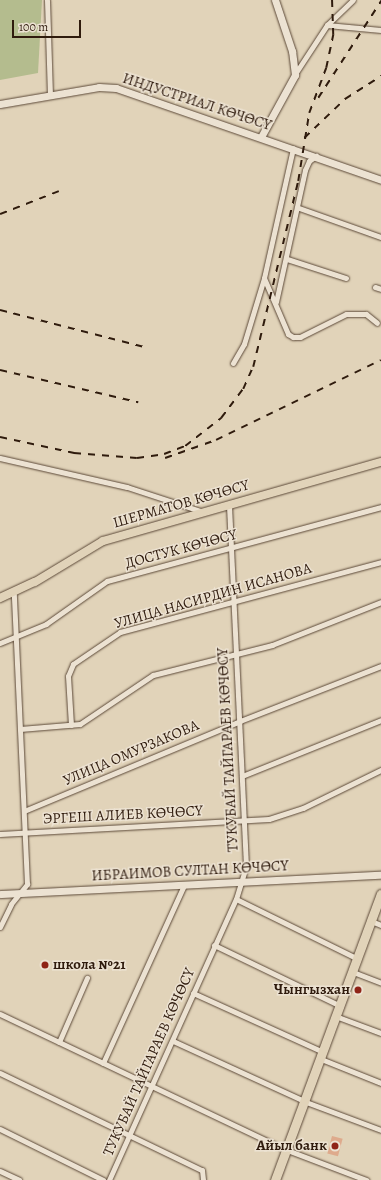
<!DOCTYPE html>
<html>
<head>
<meta charset="utf-8">
<style>
  body { margin:0 }
  #map { position:relative; width:381px; height:1180px; overflow:hidden; background:#e1d3b9; font-family:Alegreya,serif }
  div>[style] { position:absolute }
  [style*='--x'] { left:calc(var(--x)*1px); top:calc(var(--y)*1px); width:calc(var(--w)*1px); rotate:calc(var(--a)*1deg) }
  .green>* { inset:0; background:#b4bc8e }
  .building>* { inset:0; background:#deaa8c; transform-origin:0 0 }
  .roads { filter:drop-shadow(0 0 1px #5c4938) drop-shadow(0 0 1px #5c4938) }
  .street>* { height:5px; margin:-2.5px; padding:0 2.5px; transform-origin:2.5px; border-radius:2.5px; background:#ece2d2 }
  .secondary>* { height:7px; margin:-3.5px; padding:0 3.5px; transform-origin:3.5px; border-radius:3.5px; background:#ece2d2 }
  .primary>* { height:8px; margin:-4px; padding:0 4px; transform-origin:4px; border-radius:4px; background:#e1d3b9 }
  .highway>* { height:9px; margin:-4.5px; padding:0 4.5px; transform-origin:4.5px; border-radius:4.5px; background:#e1d3b9 }
  .rail>* { height:1.5px; margin-top:-0.75px; transform-origin:0; background:repeating-linear-gradient(90deg,#2f1b0d 0 7px,transparent 0 14px) }
  .dots>* { width:11px; height:11px; translate:-50% -50%; box-sizing:border-box; border:2px solid #ece2d2; border-radius:50% }
  span { translate:-50% -50%; white-space:nowrap; text-align:center; line-height:1.15; -webkit-text-stroke:3px #ece2d2; paint-order:stroke }
  .street-label { font-size:15px; color:#2f1b0d }
  .poi-label { font-size:15px; color:#2f1b0d; font-weight:700 }
  .left { translate:0 -50%; text-align:left }
  .right { translate:-100% -50%; text-align:right }
  .scale { position:absolute; left:12px; top:20px; width:69px; height:18px; box-sizing:border-box; border:2px solid #2f1b0d; border-top:0; padding-left:5px; font-size:12px; line-height:14px; white-space:nowrap; color:#2f1b0d; -webkit-text-stroke:3px #ece2d2; paint-order:stroke }
</style>
</head>
<body>
<div id="map">
  <div class="green">
    <i style="clip-path:polygon(0 0,42px 0,38px 73px,0 80px)"></i>
  </div>
  <div class="building">
    <i style="left:332px;top:1136px;width:11px;height:18px;rotate:15deg"></i>
  </div>
  <div class="roads">
    <div class="street">
      <i style="--x:47;--y:0;--w:94;--a:88.2"></i>
      <i style="--x:327;--y:25;--w:54;--a:5.3"></i>
      <i style="--x:295;--y:74;--w:59;--a:-56.9"></i>
      <i style="--x:327;--y:25;--w:36;--a:-44"></i>
      <i style="--x:299;--y:208;--w:87;--a:19.5"></i>
      <i style="--x:287;--y:259;--w:62;--a:17.9"></i>
      <i style="--x:264;--y:278;--w:61;--a:66.8"></i>
      <i style="--x:288;--y:334;--w:6;--a:31"></i>
      <i style="--x:293;--y:337;--w:7;--a:0"></i>
      <i style="--x:300;--y:337;--w:51;--a:-26.6"></i>
      <i style="--x:346;--y:314;--w:20;--a:0"></i>
      <i style="--x:366;--y:314;--w:14;--a:39"></i>
      <i style="--x:375;--y:287;--w:6;--a:18"></i>
      <i style="--x:276;--y:302;--w:135;--a:-77.6"></i>
      <i style="--x:305;--y:170;--w:10;--a:-66"></i>
      <i style="--x:309;--y:161;--w:9;--a:-36"></i>
      <i style="--x:233;--y:363;--w:22;--a:-60"></i>
      <i style="--x:244;--y:344;--w:69;--a:-73.1"></i>
      <i style="--x:264;--y:278;--w:133;--a:-77.4"></i>
      <i style="--x:0;--y:458;--w:130;--a:12.9"></i>
      <i style="--x:127;--y:487;--w:80;--a:18.2"></i>
      <i style="--x:0;--y:643;--w:50;--a:-22.4"></i>
      <i style="--x:46;--y:624;--w:75;--a:-35.2"></i>
      <i style="--x:107;--y:581;--w:284;--a:-15.1"></i>
      <i style="--x:71;--y:725;--w:49;--a:-93.5"></i>
      <i style="--x:68;--y:676;--w:13;--a:-67"></i>
      <i style="--x:73;--y:664;--w:57;--a:-34.2"></i>
      <i style="--x:120;--y:632;--w:270;--a:-15"></i>
      <i style="--x:20;--y:729;--w:60;--a:-4.8"></i>
      <i style="--x:80;--y:724;--w:88;--a:-33.9"></i>
      <i style="--x:153;--y:675;--w:123;--a:-14.1"></i>
      <i style="--x:272;--y:645;--w:117;--a:-21.5"></i>
      <i style="--x:242;--y:776;--w:150;--a:-21.9"></i>
      <i style="--x:24;--y:811;--w:234;--a:-22.6"></i>
      <i style="--x:240;--y:721;--w:151;--a:-21.3"></i>
      <i style="--x:0;--y:834;--w:269;--a:-3.2"></i>
      <i style="--x:269;--y:819;--w:36;--a:-18"></i>
      <i style="--x:303;--y:808;--w:87;--a:-26"></i>
      <i style="--x:236;--y:899;--w:136;--a:26.2"></i>
      <i style="--x:371;--y:921;--w:11;--a:22"></i>
      <i style="--x:0;--y:927;--w:25;--a:-64"></i>
      <i style="--x:11;--y:904;--w:26;--a:-51"></i>
      <i style="--x:27;--y:884;--w:290;--a:-92.6"></i>
      <i style="--x:214;--y:945;--w:141;--a:25.7"></i>
      <i style="--x:353;--y:972;--w:30;--a:21"></i>
      <i style="--x:193;--y:993;--w:143;--a:24.4"></i>
      <i style="--x:0;--y:1014;--w:318;--a:25.4"></i>
      <i style="--x:287;--y:1150;--w:85;--a:20.8"></i>
      <i style="--x:338;--y:1017;--w:46;--a:20.4"></i>
      <i style="--x:173;--y:1041;--w:146;--a:24.6"></i>
      <i style="--x:306;--y:1102;--w:80;--a:20.5"></i>
      <i style="--x:59;--y:1042;--w:70;--a:-66.4"></i>
      <i style="--x:321;--y:1059;--w:65;--a:21.8"></i>
      <i style="--x:103;--y:1063;--w:196;--a:-65.5"></i>
      <i style="--x:0;--y:1073;--w:224;--a:25.7"></i>
      <i style="--x:202;--y:1170;--w:10;--a:84"></i>
      <i style="--x:0;--y:1129;--w:115;--a:26.3"></i>
      <i style="--x:0;--y:1171;--w:21;--a:25"></i>
      <i style="--x:109;--y:1180;--w:308;--a:-65.7"></i>
      <i style="--x:236;--y:899;--w:34;--a:-73"></i>
      <i style="--x:246;--y:866;--w:361;--a:-92.7"></i>
    </div>
    <div class="secondary">
      <i style="--x:0;--y:104;--w:100;--a:-9.7"></i>
      <i style="--x:99;--y:87;--w:17;--a:3"></i>
      <i style="--x:116;--y:88;--w:281;--a:19.1"></i>
      <i style="--x:261;--y:137;--w:71;--a:-61.3"></i>
      <i style="--x:295;--y:75;--w:24;--a:-97"></i>
      <i style="--x:292;--y:51;--w:54;--a:-108.4"></i>
      <i style="--x:0;--y:894;--w:381;--a:-2.9"></i>
    </div>
    <div class="primary">
      <i style="--x:0;--y:598;--w:38;--a:-25"></i>
      <i style="--x:35;--y:582;--w:79;--a:-31.1"></i>
      <i style="--x:103;--y:541;--w:289;--a:-15.9"></i>
    </div>
    <div class="highway">
      <i style="--x:275;--y:1180;--w:305;--a:-69.7"></i>
    </div>
  </div>
  <div class="rail">
    <i style="--x:318;--y:98;--w:116;--a:-57"></i>
    <i style="--x:304;--y:138;--w:57;--a:-43.6"></i>
    <i style="--x:345;--y:99;--w:43;--a:-32.6"></i>
    <i style="--x:0;--y:214;--w:63;--a:-21.3"></i>
    <i style="--x:0;--y:310;--w:153;--a:14.4"></i>
    <i style="--x:0;--y:370;--w:142;--a:13.1"></i>
    <i style="--x:0;--y:437;--w:76;--a:12.2"></i>
    <i style="--x:74;--y:453;--w:63;--a:4.5"></i>
    <i style="--x:137;--y:458;--w:27;--a:-8"></i>
    <i style="--x:164;--y:454;--w:22;--a:-21"></i>
    <i style="--x:185;--y:446;--w:46;--a:-37.9"></i>
    <i style="--x:221;--y:418;--w:36;--a:-53"></i>
    <i style="--x:243;--y:389;--w:24;--a:-66"></i>
    <i style="--x:253;--y:367;--w:191;--a:-76.4"></i>
    <i style="--x:298;--y:181;--w:69;--a:-80.8"></i>
    <i style="--x:309;--y:113;--w:48;--a:-69.3"></i>
    <i style="--x:326;--y:68;--w:34;--a:-78"></i>
    <i style="--x:333;--y:35;--w:35;--a:-92"></i>
    <i style="--x:165;--y:458;--w:54;--a:-19.4"></i>
    <i style="--x:216;--y:440;--w:183;--a:-25.9"></i>
  </div>
  <div class="dots">
    <i style="left:45px;top:965px;background:#8f2418"></i>
    <i style="left:358px;top:990px;background:#8f2418"></i>
    <i style="left:335px;top:1146px;background:#8f2418"></i>
  </div>
  <div class="street-label">
    <span style="left:197px;top:102px;rotate:18deg">ИНДУСТРИАЛ КӨЧӨСҮ</span>
    <span style="left:181px;top:504px;rotate:-16deg">ШЕРМАТОВ КӨЧӨСҮ</span>
    <span style="left:181px;top:549px;rotate:-15deg">ДОСТУК КӨЧӨСҮ</span>
    <span style="left:213px;top:596px;rotate:-16deg">УЛИЦА НАСИРДИН ИСАНОВА</span>
    <span style="left:228px;top:750px;rotate:-93deg">ТУКУБАЙ ТАЙГАРАЕВ КӨЧӨСҮ</span>
    <span style="left:131px;top:753px;rotate:-23deg">УЛИЦА ОМУРЗАКОВА</span>
    <span style="left:123px;top:815px;rotate:-3deg">ЭРГЕШ АЛИЕВ КӨЧӨСҮ</span>
    <span style="left:190px;top:871px;rotate:-3deg">ИБРАИМОВ СУЛТАН КӨЧӨСҮ</span>
    <span style="left:149px;top:1062px;rotate:-66deg">ТУКУБАЙ ТАЙГАРАЕВ КӨЧӨСҮ</span>
  </div>
  <div class="poi-label">
    <span class="left" style="left:53px;top:965px">школа №21</span>
    <span class="right" style="left:350px;top:990px">Чынгызхан</span>
    <span class="right" style="left:327px;top:1146px">Айыл банк</span>
  </div>
  <div class="scale">100 m</div>
</div>
</body>
</html>
